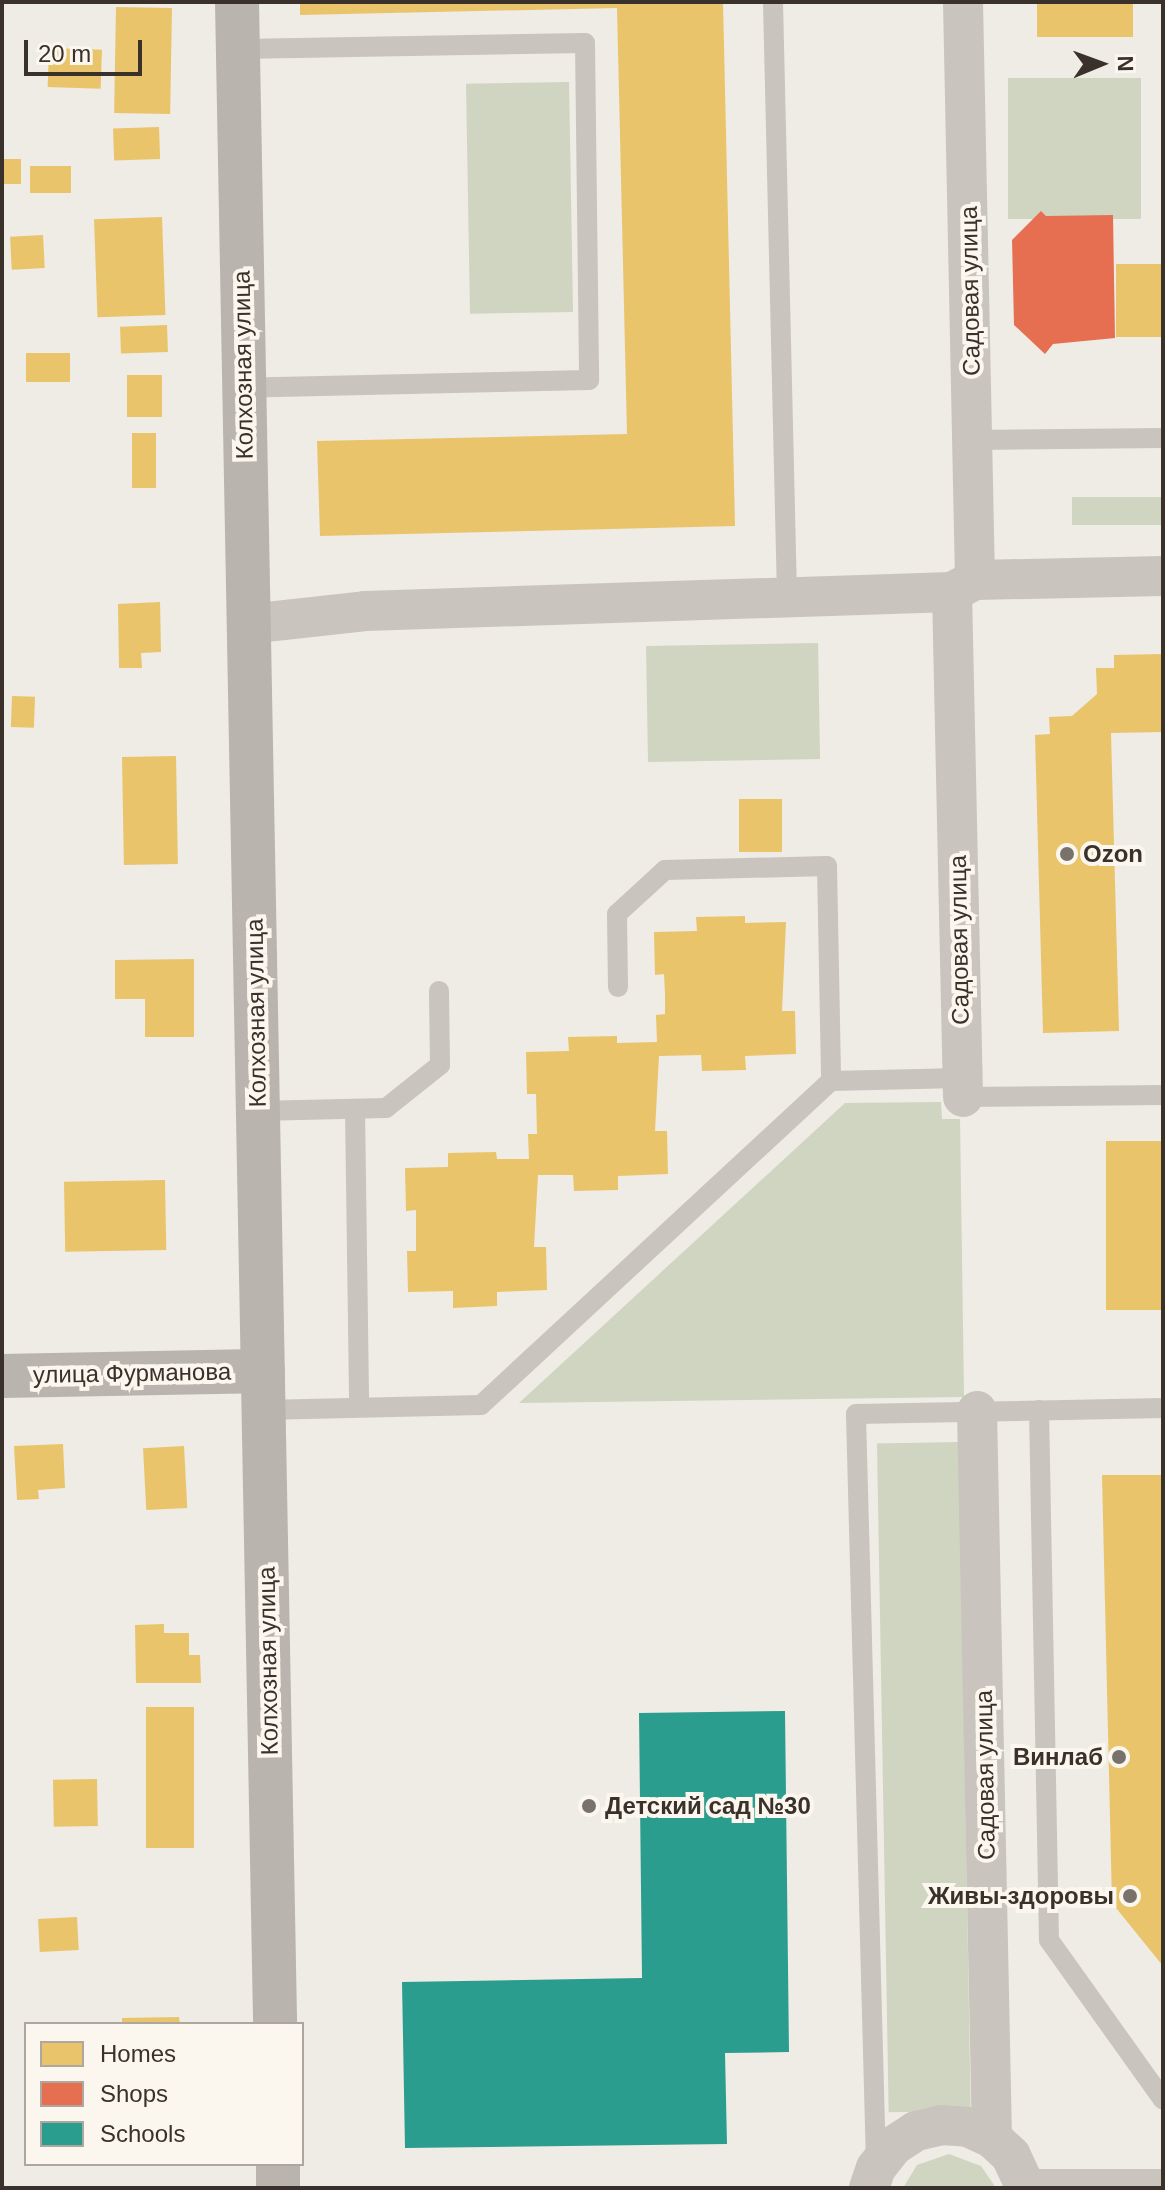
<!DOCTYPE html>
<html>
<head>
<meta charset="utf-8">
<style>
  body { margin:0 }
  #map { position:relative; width:1165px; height:2190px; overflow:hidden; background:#efebe5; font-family:Arial,sans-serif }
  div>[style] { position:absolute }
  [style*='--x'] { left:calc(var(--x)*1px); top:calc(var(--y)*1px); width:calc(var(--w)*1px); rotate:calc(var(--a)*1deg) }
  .green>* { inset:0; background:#cfd5c0; transform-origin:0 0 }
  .homes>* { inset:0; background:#e9c46a; transform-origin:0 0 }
  .shops>* { inset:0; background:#e76f51 }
  .schools>* { inset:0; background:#2a9d8f }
  .lane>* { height:20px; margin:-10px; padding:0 10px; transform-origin:10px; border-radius:10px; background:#c9c4be }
  .street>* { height:40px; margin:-20px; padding:0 20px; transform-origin:20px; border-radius:20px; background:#c9c4be }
  .secondary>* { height:44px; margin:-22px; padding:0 22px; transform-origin:22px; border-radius:22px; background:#b9b4ae }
  .dots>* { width:22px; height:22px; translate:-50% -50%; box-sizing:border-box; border:4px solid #fbf6ee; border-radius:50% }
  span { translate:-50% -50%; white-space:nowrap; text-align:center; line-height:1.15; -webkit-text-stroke:8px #fbf6ee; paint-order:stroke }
  .street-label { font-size:24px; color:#3a312b }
  .poi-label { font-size:24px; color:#3a312b; font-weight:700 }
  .left { translate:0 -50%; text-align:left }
  .right { translate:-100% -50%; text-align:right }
  .frame { position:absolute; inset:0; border:4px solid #3a312b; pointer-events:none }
  .legend { position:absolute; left:24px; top:2022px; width:280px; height:144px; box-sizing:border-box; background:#fbf6ee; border:2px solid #aea7a0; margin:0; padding:10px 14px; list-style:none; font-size:24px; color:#3a312b }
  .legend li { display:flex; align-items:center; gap:16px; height:40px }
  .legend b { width:40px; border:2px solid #aea7a0 }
  .north { position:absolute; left:1061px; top:24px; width:80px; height:80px; -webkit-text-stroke:6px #fbf6ee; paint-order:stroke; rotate:89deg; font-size:22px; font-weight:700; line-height:32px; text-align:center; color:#3a312b }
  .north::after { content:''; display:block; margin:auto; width:28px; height:36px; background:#3a312b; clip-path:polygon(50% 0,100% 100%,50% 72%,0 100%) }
  .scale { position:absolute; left:24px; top:40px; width:118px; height:36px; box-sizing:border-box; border:4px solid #3a312b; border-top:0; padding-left:10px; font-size:24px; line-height:28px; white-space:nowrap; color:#3a312b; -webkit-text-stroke:6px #fbf6ee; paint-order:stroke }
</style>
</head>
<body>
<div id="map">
  <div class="green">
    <i style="left:1141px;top:78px;width:141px;height:133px;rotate:90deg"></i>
    <i style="left:569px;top:82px;width:230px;height:103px;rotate:89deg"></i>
    <i style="left:1163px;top:497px;width:28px;height:91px;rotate:90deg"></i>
    <i style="left:818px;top:643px;width:116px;height:172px;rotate:89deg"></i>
    <i style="clip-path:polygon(941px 1102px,942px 1119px,960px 1119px,964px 1397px,519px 1403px,845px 1103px)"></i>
    <i style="left:959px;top:1442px;width:669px;height:82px;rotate:89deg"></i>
    <i style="clip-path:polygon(949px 2154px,981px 2166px,996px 2188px,903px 2188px,917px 2165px)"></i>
  </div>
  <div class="homes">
    <i style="clip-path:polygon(300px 2px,723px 2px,735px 526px,320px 536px,317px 441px,627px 434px,617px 8px,300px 15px)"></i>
    <i style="left:1037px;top:2px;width:96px;height:35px"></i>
    <i style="left:116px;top:7px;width:56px;height:106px;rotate:1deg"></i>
    <i style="left:49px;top:48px;width:53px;height:39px;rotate:2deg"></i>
    <i style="left:159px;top:127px;width:32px;height:46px;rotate:88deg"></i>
    <i style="left:2px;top:159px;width:19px;height:25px"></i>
    <i style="left:30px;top:166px;width:41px;height:27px"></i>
    <i style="left:162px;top:217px;width:98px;height:68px;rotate:88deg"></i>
    <i style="left:43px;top:235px;width:33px;height:33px;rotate:87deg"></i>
    <i style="left:1116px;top:264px;width:47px;height:73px"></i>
    <i style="left:167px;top:325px;width:27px;height:47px;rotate:88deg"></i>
    <i style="left:26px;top:353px;width:44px;height:29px"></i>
    <i style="left:127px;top:375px;width:35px;height:42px"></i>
    <i style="left:132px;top:433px;width:24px;height:55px"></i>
    <i style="clip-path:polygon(160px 602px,161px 652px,141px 653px,142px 668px,119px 668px,118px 604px)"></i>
    <i style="clip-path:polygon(1163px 654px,1163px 732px,1111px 733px,1119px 1031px,1043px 1033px,1035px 735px,1050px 734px,1049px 717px,1072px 716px,1097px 694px,1096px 668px,1114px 668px,1114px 655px)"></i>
    <i style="left:12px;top:696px;width:23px;height:31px;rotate:2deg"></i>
    <i style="left:176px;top:756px;width:108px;height:54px;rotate:89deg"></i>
    <i style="left:739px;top:799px;width:43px;height:53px"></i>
    <i style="clip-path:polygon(745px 916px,745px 923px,786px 922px,782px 1011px,795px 1011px,796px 1054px,745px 1056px,746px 1070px,702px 1071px,701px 1055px,659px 1056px,655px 1131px,667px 1131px,668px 1174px,618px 1176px,618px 1190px,574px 1191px,573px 1175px,538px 1175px,534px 1247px,546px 1247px,547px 1290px,497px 1292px,497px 1306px,453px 1308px,453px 1291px,408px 1292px,407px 1251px,416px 1251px,416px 1210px,406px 1211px,405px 1168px,448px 1167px,448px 1153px,496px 1152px,497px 1159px,529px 1159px,528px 1134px,537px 1134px,536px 1094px,527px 1094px,526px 1052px,569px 1051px,568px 1037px,617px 1036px,617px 1043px,657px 1042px,656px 1015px,665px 1014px,665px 994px,664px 974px,655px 975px,654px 932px,697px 931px,696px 917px)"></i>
    <i style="clip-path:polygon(194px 959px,194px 1037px,145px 1037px,145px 999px,115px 999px,115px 960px)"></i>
    <i style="left:1106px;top:1141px;width:57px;height:169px"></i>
    <i style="left:165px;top:1180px;width:70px;height:101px;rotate:89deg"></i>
    <i style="clip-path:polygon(63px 1444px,65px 1488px,38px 1490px,39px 1499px,17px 1500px,14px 1446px)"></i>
    <i style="left:184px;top:1446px;width:62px;height:41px;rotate:87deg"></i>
    <i style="clip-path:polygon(1102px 1475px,1163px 1475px,1163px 1966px,1112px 1903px)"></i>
    <i style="clip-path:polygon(164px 1624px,164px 1633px,189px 1633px,189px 1655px,200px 1655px,201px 1683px,136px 1683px,135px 1625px)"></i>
    <i style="left:146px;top:1707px;width:48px;height:141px"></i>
    <i style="left:97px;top:1779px;width:47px;height:44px;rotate:89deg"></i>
    <i style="left:77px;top:1917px;width:33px;height:39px;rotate:87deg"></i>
    <i style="clip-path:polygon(179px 2017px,180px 2024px,122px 2024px,122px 2018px)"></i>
  </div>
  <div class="shops">
    <i style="clip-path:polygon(1041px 211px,1046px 216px,1113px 215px,1115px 338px,1053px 344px,1045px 354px,1014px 325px,1012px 240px)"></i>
  </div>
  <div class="schools">
    <i style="clip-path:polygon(785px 1711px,789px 2052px,725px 2053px,727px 2144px,405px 2148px,402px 1982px,642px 1978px,639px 1713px)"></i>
  </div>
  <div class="lane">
    <i style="--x:773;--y:2;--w:595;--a:88.65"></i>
    <i style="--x:238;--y:49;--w:347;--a:-1"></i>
    <i style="--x:585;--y:43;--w:337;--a:89.3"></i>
    <i style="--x:589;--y:380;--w:345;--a:178.7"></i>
    <i style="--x:973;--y:440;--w:190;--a:-0.6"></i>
    <i style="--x:618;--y:987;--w:73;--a:-90.8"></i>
    <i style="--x:617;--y:914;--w:65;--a:-42.5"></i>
    <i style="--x:665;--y:870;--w:162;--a:-1.4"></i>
    <i style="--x:827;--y:866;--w:215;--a:88.9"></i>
    <i style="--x:963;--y:1097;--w:200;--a:-0.6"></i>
    <i style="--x:355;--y:1109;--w:298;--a:89.2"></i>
    <i style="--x:257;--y:1111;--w:129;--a:-1.3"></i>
    <i style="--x:386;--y:1108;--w:69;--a:-38.5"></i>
    <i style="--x:440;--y:1065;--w:74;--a:-90.8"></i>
    <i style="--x:263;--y:1410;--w:218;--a:-1.3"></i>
    <i style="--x:481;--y:1405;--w:477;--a:-42.8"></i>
    <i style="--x:831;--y:1081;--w:130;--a:-1.3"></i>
    <i style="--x:1039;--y:1410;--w:530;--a:88.92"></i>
    <i style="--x:1049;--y:1940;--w:196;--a:54.5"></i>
    <i style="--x:876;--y:2164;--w:750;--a:-91.53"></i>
    <i style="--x:856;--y:1414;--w:307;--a:-1.1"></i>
    <i style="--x:1024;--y:2179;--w:139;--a:0"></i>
  </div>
  <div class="street">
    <i style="--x:963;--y:2;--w:578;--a:88.81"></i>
    <i style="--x:952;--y:592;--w:505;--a:88.75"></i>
    <i style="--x:248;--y:624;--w:118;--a:-6.3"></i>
    <i style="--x:365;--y:611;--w:587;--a:-1.85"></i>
    <i style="--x:952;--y:592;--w:26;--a:-28"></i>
    <i style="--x:975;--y:580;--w:188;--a:-1.2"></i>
    <i style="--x:977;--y:1411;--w:727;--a:88.82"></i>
    <i style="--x:869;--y:2188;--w:21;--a:-71"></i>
    <i style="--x:876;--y:2168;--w:28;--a:-52"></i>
    <i style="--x:893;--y:2146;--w:27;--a:-33"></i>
    <i style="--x:916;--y:2131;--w:26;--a:-13"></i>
    <i style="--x:941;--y:2125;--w:27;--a:4"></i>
    <i style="--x:968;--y:2127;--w:26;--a:25"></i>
    <i style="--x:992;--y:2138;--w:26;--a:43"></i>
    <i style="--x:1011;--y:2156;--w:35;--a:65"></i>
  </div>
  <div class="secondary">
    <i style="--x:237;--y:2;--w:2022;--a:88.92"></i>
    <i style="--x:2;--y:1376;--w:261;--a:-1.1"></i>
    <i style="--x:278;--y:2164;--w:24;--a:90"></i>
  </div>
  <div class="dots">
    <i style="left:1067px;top:854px;background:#79726c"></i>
    <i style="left:1119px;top:1757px;background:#79726c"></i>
    <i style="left:589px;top:1806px;background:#79726c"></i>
    <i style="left:1130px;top:1896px;background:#79726c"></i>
  </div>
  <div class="street-label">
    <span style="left:970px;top:291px;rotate:-91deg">Садовая улица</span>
    <span style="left:243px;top:365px;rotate:-91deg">Колхозная улица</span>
    <span style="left:959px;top:940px;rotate:-91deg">Садовая улица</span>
    <span style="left:256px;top:1013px;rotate:-91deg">Колхозная улица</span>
    <span style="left:132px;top:1373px;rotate:-1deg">улица Фурманова</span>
    <span style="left:268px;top:1661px;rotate:-91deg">Колхозная улица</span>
    <span style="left:985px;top:1775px;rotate:-91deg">Садовая улица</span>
  </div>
  <div class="poi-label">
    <span class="left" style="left:1083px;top:854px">Ozon</span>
    <span class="right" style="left:1103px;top:1757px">Винлаб</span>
    <span class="left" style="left:605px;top:1806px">Детский сад №30</span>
    <span class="right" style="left:1114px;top:1896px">Живы-здоровы</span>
  </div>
  <div class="frame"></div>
  <ul class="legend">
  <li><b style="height:22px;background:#e9c46a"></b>Homes</li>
  <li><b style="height:22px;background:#e76f51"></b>Shops</li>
  <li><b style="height:22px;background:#2a9d8f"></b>Schools</li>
  </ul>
  <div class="north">N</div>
  <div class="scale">20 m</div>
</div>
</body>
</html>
